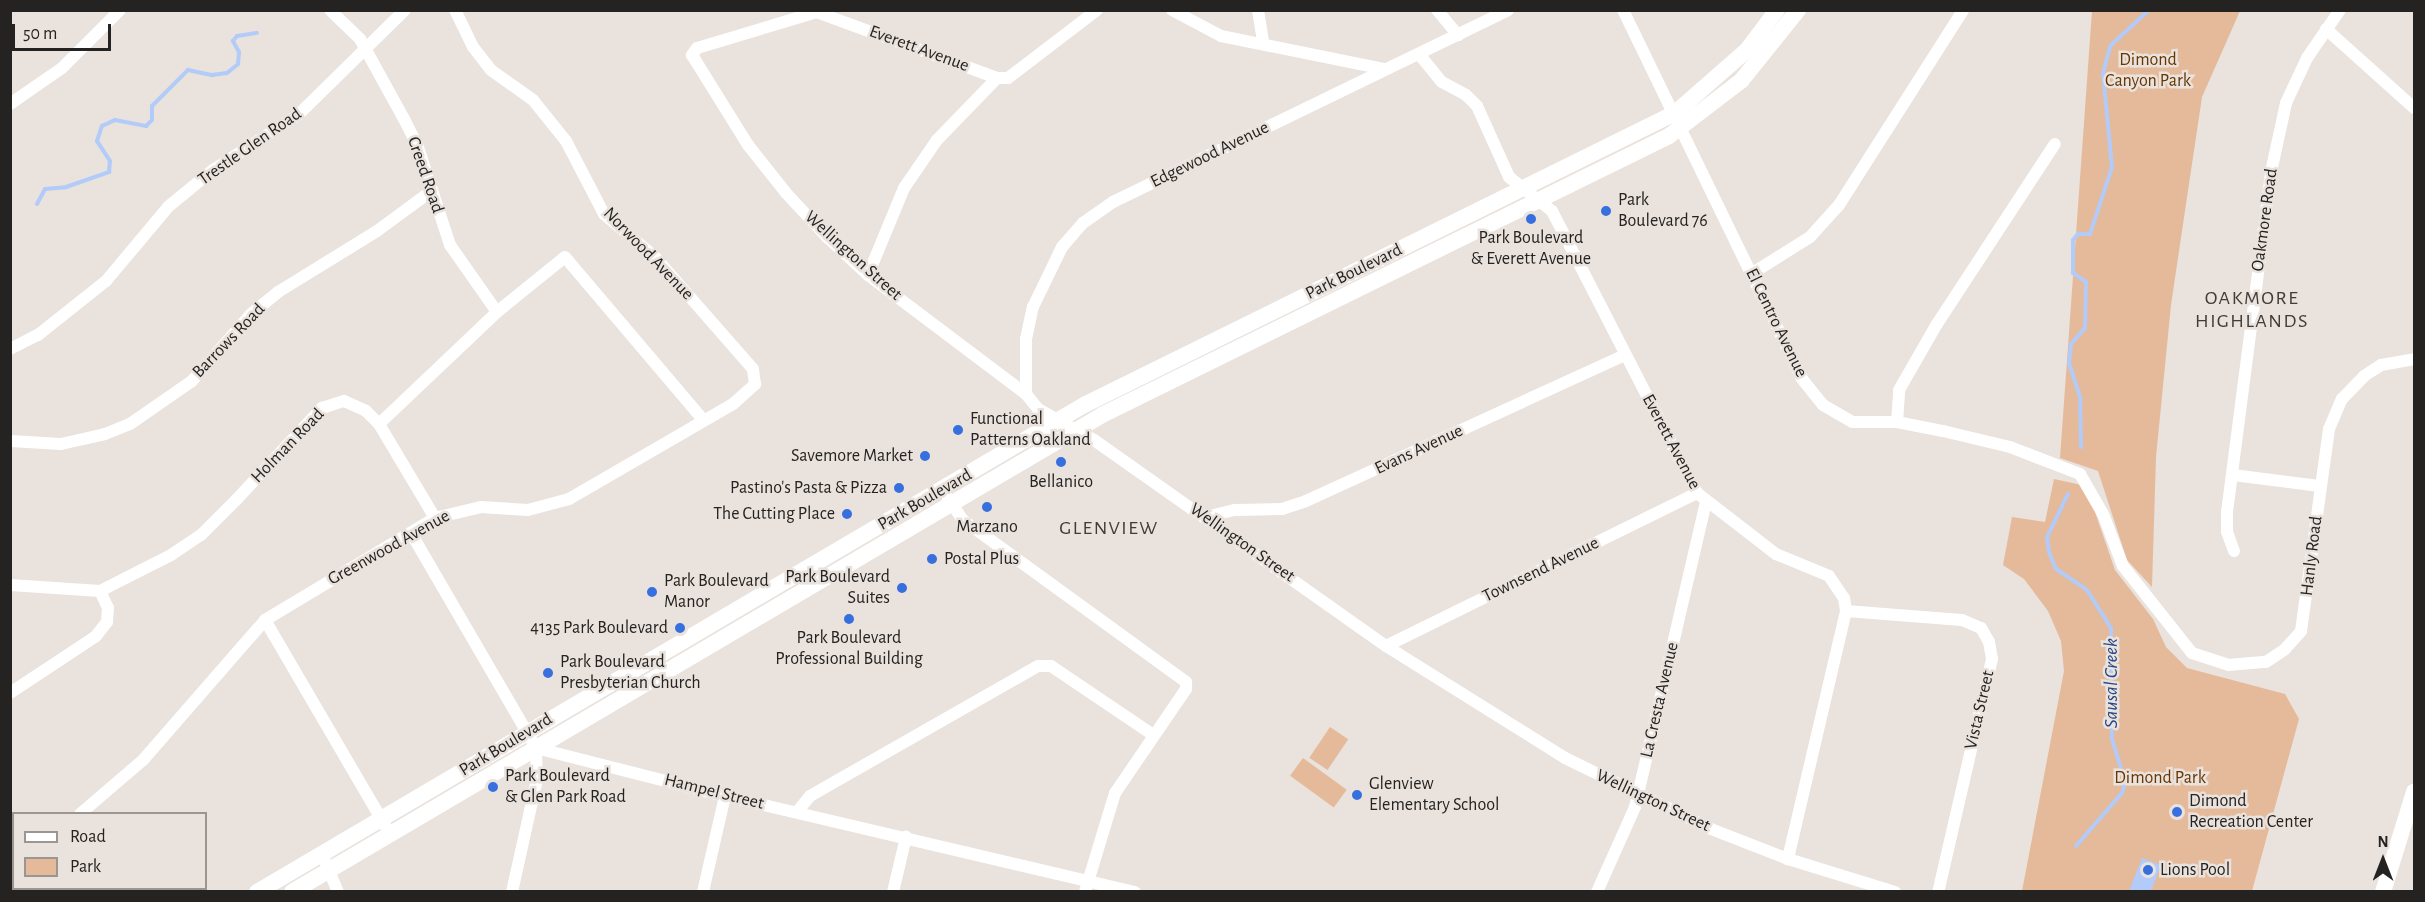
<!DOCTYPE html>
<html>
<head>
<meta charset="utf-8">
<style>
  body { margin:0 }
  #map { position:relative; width:2425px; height:902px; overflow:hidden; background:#e9e2dd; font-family:"Alegreya Sans",sans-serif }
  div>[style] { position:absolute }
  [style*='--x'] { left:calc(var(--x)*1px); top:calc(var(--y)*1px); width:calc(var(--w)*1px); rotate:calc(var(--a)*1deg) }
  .green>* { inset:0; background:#e5ba9a; transform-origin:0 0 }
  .water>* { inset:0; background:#b2cbf8 }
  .stream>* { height:4px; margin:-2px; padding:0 2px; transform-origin:2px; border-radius:2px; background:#b2cbf8 }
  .street>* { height:12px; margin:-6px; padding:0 6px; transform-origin:6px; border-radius:6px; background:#fff }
  .secondary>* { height:16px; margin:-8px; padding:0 8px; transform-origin:8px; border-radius:8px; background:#fff }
  .dots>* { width:16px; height:16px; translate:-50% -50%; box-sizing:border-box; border:3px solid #e9e2dd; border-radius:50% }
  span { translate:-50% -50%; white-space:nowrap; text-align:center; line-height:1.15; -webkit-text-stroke:5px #e9e2dd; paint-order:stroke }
  .street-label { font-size:18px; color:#252321 }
  .park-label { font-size:18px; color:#683600 }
  .poi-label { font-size:18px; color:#252321 }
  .left { translate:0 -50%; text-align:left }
  .right { translate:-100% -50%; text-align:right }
  .neighbourhood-label { font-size:20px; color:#413c38; letter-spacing:1.5px }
  .water-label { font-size:20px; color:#254688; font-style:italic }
  .frame { position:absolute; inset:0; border:12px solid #252321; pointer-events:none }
  .legend { position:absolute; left:12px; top:812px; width:195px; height:78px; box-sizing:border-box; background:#e9e2dd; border:2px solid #9b9692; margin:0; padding:8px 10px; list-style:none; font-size:18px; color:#252321 }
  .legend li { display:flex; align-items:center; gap:12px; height:30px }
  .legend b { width:30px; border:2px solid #9b9692 }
  .north { position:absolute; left:2353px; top:830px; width:60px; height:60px; -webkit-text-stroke:4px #e9e2dd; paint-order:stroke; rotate:0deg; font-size:16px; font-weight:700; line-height:24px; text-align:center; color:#252321 }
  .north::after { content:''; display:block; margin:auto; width:21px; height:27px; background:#252321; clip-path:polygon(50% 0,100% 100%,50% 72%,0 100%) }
  .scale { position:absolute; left:12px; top:24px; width:99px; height:27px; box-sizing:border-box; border:3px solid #252321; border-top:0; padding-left:8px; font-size:18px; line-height:21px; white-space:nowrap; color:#252321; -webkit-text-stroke:4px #e9e2dd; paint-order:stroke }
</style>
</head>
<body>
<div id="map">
  <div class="green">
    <i style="clip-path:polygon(2092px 11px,2240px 11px,2202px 97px,2189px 184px,2171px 305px,2156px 457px,2152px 587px,2127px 560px,2098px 471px,2060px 458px)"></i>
    <i style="clip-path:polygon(2054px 479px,2086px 486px,2115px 570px,2153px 619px,2166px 647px,2187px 668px,2285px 694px,2299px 719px,2252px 891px,2022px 891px,2064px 671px,2061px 641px,2048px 611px,2024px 579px,2003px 565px,2012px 517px,2045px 522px)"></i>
    <i style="left:1330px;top:727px;width:22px;height:37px;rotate:34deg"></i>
    <i style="left:1303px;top:758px;width:54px;height:22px;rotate:36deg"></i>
  </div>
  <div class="water">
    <i style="clip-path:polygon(2142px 858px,2161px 865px,2151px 891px,2129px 891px)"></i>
  </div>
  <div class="stream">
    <i style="--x:37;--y:204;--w:17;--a:-62"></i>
    <i style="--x:45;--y:189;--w:21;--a:-5"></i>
    <i style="--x:66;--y:187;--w:46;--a:-19.2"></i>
    <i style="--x:109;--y:172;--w:11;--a:-85"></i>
    <i style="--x:110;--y:161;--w:24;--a:-123"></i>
    <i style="--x:97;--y:141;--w:16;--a:-72"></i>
    <i style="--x:102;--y:126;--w:14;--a:-25"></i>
    <i style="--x:115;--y:120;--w:32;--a:11"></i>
    <i style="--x:146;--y:126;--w:8;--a:-45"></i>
    <i style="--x:152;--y:120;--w:14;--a:-90"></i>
    <i style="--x:152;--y:106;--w:51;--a:-45"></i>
    <i style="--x:188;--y:70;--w:25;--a:12"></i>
    <i style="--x:212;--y:75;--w:15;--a:-8"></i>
    <i style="--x:227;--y:73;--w:14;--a:-39"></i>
    <i style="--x:238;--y:64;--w:12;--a:-85"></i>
    <i style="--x:239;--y:52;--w:13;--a:-119"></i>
    <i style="--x:233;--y:41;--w:6;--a:-51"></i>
    <i style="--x:237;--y:36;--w:20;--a:-9"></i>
    <i style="--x:2081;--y:447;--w:50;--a:-91.1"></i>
    <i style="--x:2080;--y:397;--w:35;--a:-108"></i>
    <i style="--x:2069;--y:364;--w:20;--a:-84"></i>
    <i style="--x:2071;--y:344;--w:21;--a:-49"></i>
    <i style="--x:2085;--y:328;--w:46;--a:-88.8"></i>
    <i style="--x:2086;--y:282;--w:16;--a:-145"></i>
    <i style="--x:2073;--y:273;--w:33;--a:-90"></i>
    <i style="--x:2073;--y:240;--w:8;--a:-50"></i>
    <i style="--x:2078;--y:234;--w:12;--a:0"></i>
    <i style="--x:2090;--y:234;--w:71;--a:-71.8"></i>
    <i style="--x:2112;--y:167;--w:94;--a:-95.5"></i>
    <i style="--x:2103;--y:73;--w:28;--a:-75"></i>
    <i style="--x:2110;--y:46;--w:53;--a:-42.7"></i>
    <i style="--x:2068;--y:494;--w:48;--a:116"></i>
    <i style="--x:2047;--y:537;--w:15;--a:82"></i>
    <i style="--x:2049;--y:552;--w:18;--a:68"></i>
    <i style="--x:2056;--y:569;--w:37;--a:34"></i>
    <i style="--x:2087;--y:590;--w:45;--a:57.7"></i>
    <i style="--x:2111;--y:628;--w:111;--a:89.5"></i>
    <i style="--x:2112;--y:739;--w:45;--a:73.2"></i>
    <i style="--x:2125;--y:782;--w:11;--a:105"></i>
    <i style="--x:2122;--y:793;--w:70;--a:131"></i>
  </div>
  <div class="street">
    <i style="--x:330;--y:10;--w:42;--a:44"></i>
    <i style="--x:360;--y:39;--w:91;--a:61.2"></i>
    <i style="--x:404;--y:119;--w:28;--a:63"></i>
    <i style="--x:417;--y:144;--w:106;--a:71.9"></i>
    <i style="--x:450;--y:245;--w:82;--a:55"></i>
    <i style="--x:1097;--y:10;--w:112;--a:142.6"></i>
    <i style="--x:1008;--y:78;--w:11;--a:180"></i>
    <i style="--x:997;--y:78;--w:192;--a:-159.9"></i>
    <i style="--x:817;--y:12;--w:125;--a:163.3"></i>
    <i style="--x:697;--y:48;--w:9;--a:126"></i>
    <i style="--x:692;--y:55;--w:106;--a:58.1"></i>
    <i style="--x:748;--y:145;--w:61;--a:51.6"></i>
    <i style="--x:786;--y:193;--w:60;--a:47"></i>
    <i style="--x:827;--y:237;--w:56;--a:42.8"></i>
    <i style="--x:868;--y:275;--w:198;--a:37"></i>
    <i style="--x:1026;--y:394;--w:19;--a:51"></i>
    <i style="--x:1038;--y:409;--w:64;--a:29"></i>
    <i style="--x:1094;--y:440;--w:357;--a:35.2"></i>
    <i style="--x:1386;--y:646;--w:211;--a:32"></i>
    <i style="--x:1565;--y:758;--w:162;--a:25.9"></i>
    <i style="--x:1711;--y:829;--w:83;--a:21.3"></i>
    <i style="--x:1788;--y:859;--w:112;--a:17.1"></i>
    <i style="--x:1172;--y:10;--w:55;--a:28"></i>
    <i style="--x:1221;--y:36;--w:167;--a:11.4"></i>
    <i style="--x:1258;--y:10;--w:33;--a:81"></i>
    <i style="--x:1437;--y:10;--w:33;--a:50"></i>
    <i style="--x:1623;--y:10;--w:410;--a:64.1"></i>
    <i style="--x:1802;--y:379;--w:33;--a:51"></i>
    <i style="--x:1823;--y:405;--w:34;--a:30"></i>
    <i style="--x:1853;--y:422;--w:44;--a:0"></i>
    <i style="--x:1897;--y:422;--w:47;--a:11.1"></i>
    <i style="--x:1943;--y:431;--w:69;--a:13.4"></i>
    <i style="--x:2010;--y:447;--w:75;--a:21.1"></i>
    <i style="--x:2080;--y:474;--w:46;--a:60.1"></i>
    <i style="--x:2103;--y:514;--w:56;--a:69"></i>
    <i style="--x:2123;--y:566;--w:111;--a:51.6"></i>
    <i style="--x:2192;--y:653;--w:38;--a:18"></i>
    <i style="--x:2228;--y:665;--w:38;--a:-5"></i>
    <i style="--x:2266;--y:662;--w:23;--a:-34"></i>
    <i style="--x:2285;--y:649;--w:24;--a:-48"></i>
    <i style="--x:2301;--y:631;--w:204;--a:-82.1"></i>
    <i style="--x:2329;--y:429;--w:33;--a:-67"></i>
    <i style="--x:2342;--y:399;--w:32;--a:-46"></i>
    <i style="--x:2364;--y:376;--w:20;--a:-33"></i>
    <i style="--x:2381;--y:365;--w:34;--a:-10"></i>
    <i style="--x:2326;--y:29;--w:118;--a:41.9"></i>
    <i style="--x:1419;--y:54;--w:36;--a:51"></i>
    <i style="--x:1442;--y:82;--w:27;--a:28"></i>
    <i style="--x:1466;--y:95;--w:16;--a:45"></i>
    <i style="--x:1477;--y:106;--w:78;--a:65.7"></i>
    <i style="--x:1509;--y:177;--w:55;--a:38.3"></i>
    <i style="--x:1552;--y:211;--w:317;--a:62.8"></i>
    <i style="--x:1697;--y:493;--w:100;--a:37.7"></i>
    <i style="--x:1776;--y:554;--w:57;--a:22.5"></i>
    <i style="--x:1829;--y:576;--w:27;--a:56"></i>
    <i style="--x:1844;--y:598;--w:13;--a:81"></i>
    <i style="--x:1846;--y:611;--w:255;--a:103.2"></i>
    <i style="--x:10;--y:104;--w:63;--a:-34.7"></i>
    <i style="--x:62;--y:68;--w:82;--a:-45"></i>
    <i style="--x:1751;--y:274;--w:70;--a:-32.1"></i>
    <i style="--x:1810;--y:237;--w:43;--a:-47.8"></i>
    <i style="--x:1839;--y:205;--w:231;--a:-57.5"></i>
    <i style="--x:868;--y:275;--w:94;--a:-67.5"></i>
    <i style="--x:904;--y:188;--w:58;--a:-55.5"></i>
    <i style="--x:937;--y:140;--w:86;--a:-45.9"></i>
    <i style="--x:10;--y:349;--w:31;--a:-27"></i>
    <i style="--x:38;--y:335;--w:87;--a:-38.5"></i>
    <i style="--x:106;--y:281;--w:98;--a:-50"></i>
    <i style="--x:169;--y:206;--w:57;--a:-39.3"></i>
    <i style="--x:213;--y:170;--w:101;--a:-32.9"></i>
    <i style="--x:298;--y:115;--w:150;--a:-44.5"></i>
    <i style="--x:1026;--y:394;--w:55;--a:-90"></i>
    <i style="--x:1026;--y:339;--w:33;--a:-78"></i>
    <i style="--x:1033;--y:307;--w:67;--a:-64.2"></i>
    <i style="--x:1062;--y:247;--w:32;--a:-49"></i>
    <i style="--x:1083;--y:223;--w:37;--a:-35"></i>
    <i style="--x:1113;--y:202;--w:439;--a:-25.9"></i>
    <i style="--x:1897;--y:422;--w:32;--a:-86"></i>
    <i style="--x:1899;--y:390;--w:76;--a:-60.1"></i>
    <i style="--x:1937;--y:324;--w:215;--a:-56.8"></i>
    <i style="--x:379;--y:424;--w:163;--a:-43.5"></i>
    <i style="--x:497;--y:312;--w:87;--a:-39"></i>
    <i style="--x:565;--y:257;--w:214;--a:49.7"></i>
    <i style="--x:10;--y:441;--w:51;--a:3.4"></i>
    <i style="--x:61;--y:444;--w:45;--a:-12.8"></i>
    <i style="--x:105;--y:434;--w:27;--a:-22"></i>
    <i style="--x:130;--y:424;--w:75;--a:-34.7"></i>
    <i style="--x:192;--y:381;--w:89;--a:-48.6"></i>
    <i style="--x:251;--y:314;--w:35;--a:-39"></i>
    <i style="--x:278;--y:292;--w:116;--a:-31.6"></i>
    <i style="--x:377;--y:231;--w:66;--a:-36.3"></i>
    <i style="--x:2233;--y:475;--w:87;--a:7.3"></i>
    <i style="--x:948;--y:498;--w:27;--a:56"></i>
    <i style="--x:963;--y:520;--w:276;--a:36"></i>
    <i style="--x:1186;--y:682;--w:7;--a:90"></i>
    <i style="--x:1186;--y:689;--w:126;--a:124.3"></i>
    <i style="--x:1115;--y:793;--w:103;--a:106.9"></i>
    <i style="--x:1206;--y:517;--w:30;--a:-14"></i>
    <i style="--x:1235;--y:510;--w:47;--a:-1.2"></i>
    <i style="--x:1282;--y:509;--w:25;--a:-18"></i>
    <i style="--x:1306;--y:501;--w:351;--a:-24.6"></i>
    <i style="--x:411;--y:533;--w:249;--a:59.8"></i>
    <i style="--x:536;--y:748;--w:195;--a:14.3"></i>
    <i style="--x:725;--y:796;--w:421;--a:13.2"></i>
    <i style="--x:2234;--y:551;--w:20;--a:-110"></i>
    <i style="--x:2227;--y:532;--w:20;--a:-90"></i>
    <i style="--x:2227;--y:512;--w:343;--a:-82.6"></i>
    <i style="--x:2271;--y:172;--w:71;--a:-77.7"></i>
    <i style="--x:2286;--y:103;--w:50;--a:-65"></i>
    <i style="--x:2307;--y:58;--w:58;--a:-55.5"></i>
    <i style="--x:10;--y:585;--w:90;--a:3.8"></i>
    <i style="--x:100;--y:591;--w:80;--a:-26.9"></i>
    <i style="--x:171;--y:555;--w:36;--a:-34"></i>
    <i style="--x:201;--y:535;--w:51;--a:-45"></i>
    <i style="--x:237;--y:499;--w:125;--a:-47"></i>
    <i style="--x:322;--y:408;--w:23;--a:-18"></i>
    <i style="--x:344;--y:401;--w:24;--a:24"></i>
    <i style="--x:366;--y:411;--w:18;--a:45"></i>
    <i style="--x:379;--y:424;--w:109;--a:59.2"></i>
    <i style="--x:1846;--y:611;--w:116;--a:4.4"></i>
    <i style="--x:1962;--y:620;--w:21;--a:23"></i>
    <i style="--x:1981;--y:628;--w:16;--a:60"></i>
    <i style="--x:1989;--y:642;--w:17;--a:80"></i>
    <i style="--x:1992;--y:659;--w:239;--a:103"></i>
    <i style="--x:265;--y:620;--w:248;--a:59.7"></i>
    <i style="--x:1386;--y:646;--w:347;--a:-26.2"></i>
    <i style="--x:10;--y:693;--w:103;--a:-33.5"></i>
    <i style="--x:96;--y:636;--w:18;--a:-52"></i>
    <i style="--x:107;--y:622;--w:14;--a:-86"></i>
    <i style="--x:108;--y:608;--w:19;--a:-115"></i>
    <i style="--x:797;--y:812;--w:21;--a:-51"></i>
    <i style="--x:810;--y:796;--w:262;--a:-29.7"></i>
    <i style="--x:1038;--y:666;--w:13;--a:0"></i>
    <i style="--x:1051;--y:666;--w:122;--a:34"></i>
    <i style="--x:80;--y:814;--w:83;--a:-40.6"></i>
    <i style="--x:143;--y:760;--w:186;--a:-48.9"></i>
    <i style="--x:265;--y:620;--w:198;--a:-31"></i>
    <i style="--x:435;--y:518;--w:47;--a:-13.4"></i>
    <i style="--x:481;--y:507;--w:47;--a:3.7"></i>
    <i style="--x:528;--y:510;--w:42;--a:-15"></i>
    <i style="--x:569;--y:499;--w:190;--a:-30.1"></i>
    <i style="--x:733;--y:404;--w:30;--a:-42"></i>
    <i style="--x:755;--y:384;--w:15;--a:-98"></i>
    <i style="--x:753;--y:369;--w:149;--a:-131.2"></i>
    <i style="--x:655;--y:257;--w:67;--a:-139.9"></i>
    <i style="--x:604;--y:214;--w:82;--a:-117.5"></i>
    <i style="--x:566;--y:141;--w:53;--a:-128.8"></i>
    <i style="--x:533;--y:100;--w:52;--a:-144.5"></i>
    <i style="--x:491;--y:70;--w:29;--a:-128"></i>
    <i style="--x:473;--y:47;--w:41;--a:-115.9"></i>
    <i style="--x:10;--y:850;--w:4;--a:-14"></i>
    <i style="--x:322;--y:854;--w:41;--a:67.2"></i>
    <i style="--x:512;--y:892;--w:116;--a:-77.5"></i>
    <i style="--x:537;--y:779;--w:31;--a:-92"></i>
    <i style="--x:703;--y:892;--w:98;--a:-77.1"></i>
    <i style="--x:893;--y:892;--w:57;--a:-76.7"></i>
    <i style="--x:1597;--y:892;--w:93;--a:-65.9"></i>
    <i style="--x:1635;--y:807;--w:312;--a:-76.9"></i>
  </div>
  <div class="secondary">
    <i style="--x:257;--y:892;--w:960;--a:-30.49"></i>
    <i style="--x:1084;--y:405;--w:659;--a:-26.29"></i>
    <i style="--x:1675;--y:113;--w:96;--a:-41.2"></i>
    <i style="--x:1747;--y:50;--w:50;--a:-53.1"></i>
    <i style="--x:292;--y:892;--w:940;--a:-30.49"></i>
    <i style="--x:1102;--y:415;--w:632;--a:-26.2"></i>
    <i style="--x:1669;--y:136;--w:91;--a:-37.4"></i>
    <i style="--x:1741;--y:81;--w:91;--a:-51.2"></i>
    <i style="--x:2383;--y:892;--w:105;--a:-72.8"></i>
  </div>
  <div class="dots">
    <i style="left:1606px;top:211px;background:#376fde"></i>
    <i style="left:1531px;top:219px;background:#376fde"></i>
    <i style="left:958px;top:430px;background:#376fde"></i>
    <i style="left:925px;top:456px;background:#376fde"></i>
    <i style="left:1061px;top:462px;background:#376fde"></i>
    <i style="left:899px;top:488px;background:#376fde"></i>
    <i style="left:987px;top:507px;background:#376fde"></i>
    <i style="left:847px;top:514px;background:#376fde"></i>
    <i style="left:932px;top:559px;background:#376fde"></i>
    <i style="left:902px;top:588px;background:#376fde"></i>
    <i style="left:652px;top:592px;background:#376fde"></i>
    <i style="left:849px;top:619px;background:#376fde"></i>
    <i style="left:680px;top:628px;background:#376fde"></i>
    <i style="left:548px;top:673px;background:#376fde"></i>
    <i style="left:493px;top:787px;background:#376fde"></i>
    <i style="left:1357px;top:795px;background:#376fde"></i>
    <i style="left:2177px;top:812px;background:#376fde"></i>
    <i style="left:2148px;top:870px;background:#376fde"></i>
  </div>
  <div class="street-label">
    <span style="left:919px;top:49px;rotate:20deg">Everett Avenue</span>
    <span style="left:250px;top:147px;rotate:-35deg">Trestle Glen Road</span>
    <span style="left:1210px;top:155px;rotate:-26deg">Edgewood Avenue</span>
    <span style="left:425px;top:175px;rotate:71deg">Creed Road</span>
    <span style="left:2265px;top:220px;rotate:-82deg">Oakmore Road</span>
    <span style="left:648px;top:254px;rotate:46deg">Norwood Avenue</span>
    <span style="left:853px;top:256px;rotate:42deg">Wellington Street</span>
    <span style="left:1354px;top:272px;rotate:-26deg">Park Boulevard</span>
    <span style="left:1776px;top:323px;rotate:64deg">El Centro Avenue</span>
    <span style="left:229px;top:341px;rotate:-46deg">Barrows Road</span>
    <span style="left:1671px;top:442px;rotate:62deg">Everett Avenue</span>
    <span style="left:288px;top:446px;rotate:-46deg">Holman Road</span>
    <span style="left:1419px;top:450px;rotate:-25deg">Evans Avenue</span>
    <span style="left:925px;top:500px;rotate:-30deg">Park Boulevard</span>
    <span style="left:1242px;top:543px;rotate:35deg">Wellington Street</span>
    <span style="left:389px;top:548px;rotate:-29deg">Greenwood Avenue</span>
    <span style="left:2312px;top:556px;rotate:-83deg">Hanly Road</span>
    <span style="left:1541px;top:570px;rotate:-26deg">Townsend Avenue</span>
    <span style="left:1660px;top:700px;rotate:-77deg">La Cresta Avenue</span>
    <span style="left:1980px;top:710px;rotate:-77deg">Vista Street</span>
    <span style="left:506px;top:745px;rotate:-31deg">Park Boulevard</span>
    <span style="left:714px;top:792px;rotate:14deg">Hampel Street</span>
    <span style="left:1653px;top:801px;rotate:25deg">Wellington Street</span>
  </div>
  <div class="park-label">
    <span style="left:2148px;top:71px">Dimond<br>Canyon Park</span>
    <span style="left:2160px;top:778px">Dimond Park</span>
  </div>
  <div class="poi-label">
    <span class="left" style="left:1618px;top:211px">Park<br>Boulevard 76</span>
    <span style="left:1531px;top:249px">Park Boulevard<br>&amp; Everett Avenue</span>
    <span class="left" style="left:970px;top:430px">Functional<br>Patterns Oakland</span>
    <span class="right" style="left:913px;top:456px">Savemore Market</span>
    <span style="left:1061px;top:482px">Bellanico</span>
    <span class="right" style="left:887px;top:488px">Pastino's Pasta &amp; Pizza</span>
    <span class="right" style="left:835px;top:514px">The Cutting Place</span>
    <span style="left:987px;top:527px">Marzano</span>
    <span class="left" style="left:944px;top:559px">Postal Plus</span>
    <span class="right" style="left:890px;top:588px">Park Boulevard<br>Suites</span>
    <span class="left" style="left:664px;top:592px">Park Boulevard<br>Manor</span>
    <span class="right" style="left:668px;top:628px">4135 Park Boulevard</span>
    <span style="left:849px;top:649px">Park Boulevard<br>Professional Building</span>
    <span class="left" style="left:560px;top:673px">Park Boulevard<br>Presbyterian Church</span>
    <span class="left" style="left:505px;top:787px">Park Boulevard<br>&amp; Glen Park Road</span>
    <span class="left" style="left:1369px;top:795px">Glenview<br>Elementary School</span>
    <span class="left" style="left:2189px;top:812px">Dimond<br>Recreation Center</span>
    <span class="left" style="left:2160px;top:870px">Lions Pool</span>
  </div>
  <div class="neighbourhood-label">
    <span style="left:2252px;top:310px">OAKMORE<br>HIGHLANDS</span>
    <span style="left:1109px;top:528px">GLENVIEW</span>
  </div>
  <div class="water-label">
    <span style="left:2111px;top:683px;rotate:-90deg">Sausal Creek</span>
  </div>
  <div class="frame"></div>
  <ul class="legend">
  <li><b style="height:8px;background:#fff"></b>Road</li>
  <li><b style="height:16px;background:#e5ba9a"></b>Park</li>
  </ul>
  <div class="north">N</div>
  <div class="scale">50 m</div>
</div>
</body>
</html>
